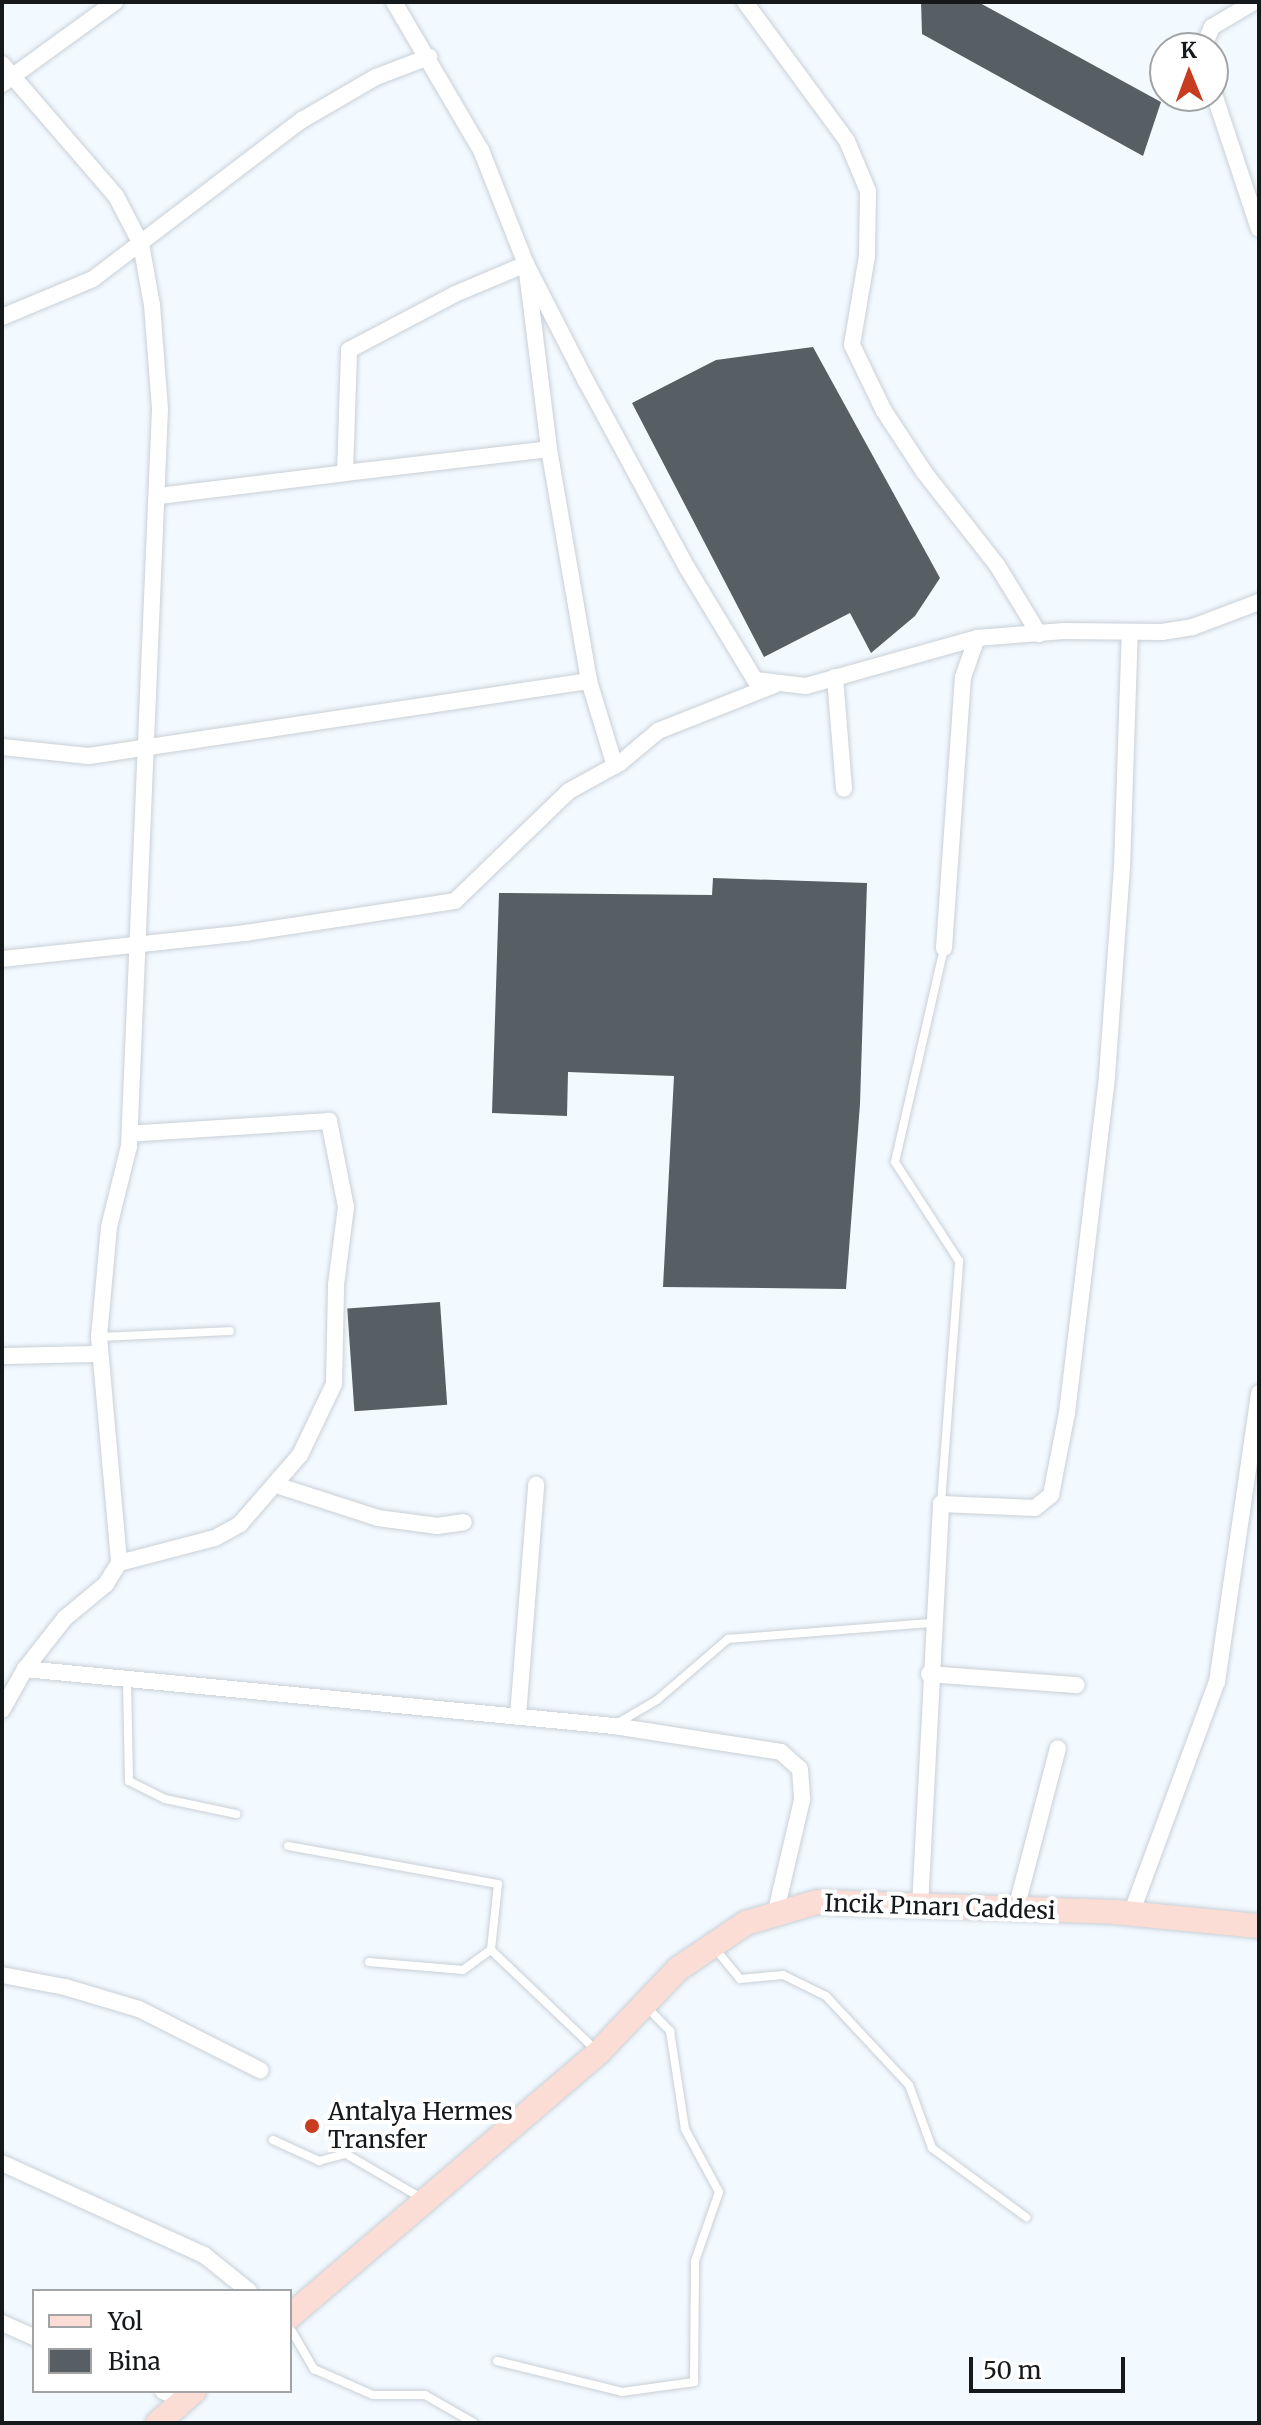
<!DOCTYPE html>
<html>
<head>
<meta charset="utf-8">
<style>
  body { margin:0 }
  #map { position:relative; width:1261px; height:2425px; overflow:hidden; background:#f2f9ff; font-family:Merriweather,serif }
  div>[style] { position:absolute }
  [style*='--x'] { left:calc(var(--x)*1px); top:calc(var(--y)*1px); width:calc(var(--w)*1px); rotate:calc(var(--a)*1deg) }
  .building>* { inset:0; background:#585f64; transform-origin:0 0 }
  .roads { filter:drop-shadow(0 0 2px #c9d0d6) drop-shadow(0 0 2px #c9d0d6) }
  .service>* { height:8px; margin:-4px; padding:0 4px; transform-origin:4px; border-radius:4px; background:#fff }
  .minor>* { height:16px; margin:-8px; padding:0 8px; transform-origin:8px; border-radius:8px; background:#fff }
  .secondary>* { height:24px; margin:-12px; padding:0 12px; transform-origin:12px; border-radius:12px; background:#fcddd6 }
  .dots>* { width:22px; height:22px; translate:-50% -50%; box-sizing:border-box; border:4px solid #fff; border-radius:50% }
  span { translate:-50% -50%; white-space:nowrap; text-align:center; line-height:1.15; -webkit-text-stroke:8px #fff; paint-order:stroke }
  .street-label { font-size:24px; color:#16191b }
  .poi-label { font-size:24px; color:#16191b }
  .left { translate:0 -50%; text-align:left }
  .frame { position:absolute; inset:0; border:4px solid #16191b; pointer-events:none }
  .legend { position:absolute; left:32px; top:2289px; width:260px; height:104px; box-sizing:border-box; background:#fff; border:2px solid #a2a3a4; margin:0; padding:10px 14px; list-style:none; font-size:24px; color:#16191b }
  .legend li { display:flex; align-items:center; gap:16px; height:40px }
  .legend b { width:40px; border:2px solid #a2a3a4 }
  .north { position:absolute; left:1149px; top:32px; width:80px; height:80px; box-sizing:border-box; background:#fff; border:2px solid #a2a3a4; border-radius:50%; rotate:359deg; font-size:22px; font-weight:700; line-height:32px; text-align:center; color:#16191b }
  .north::after { content:''; display:block; margin:auto; width:28px; height:36px; background:#c83d20; clip-path:polygon(50% 0,100% 100%,50% 72%,0 100%) }
  .scale { position:absolute; left:969px; top:2357px; width:156px; height:36px; box-sizing:border-box; border:4px solid #16191b; border-top:0; padding-left:10px; font-size:24px; line-height:28px; white-space:nowrap; color:#16191b; -webkit-text-stroke:6px #fff; paint-order:stroke }
</style>
</head>
<body>
<div id="map">
  <div class="building">
    <i style="clip-path:polygon(921px 2px,978px 2px,1161px 102px,1143px 156px,922px 34px)"></i>
    <i style="clip-path:polygon(813px 347px,940px 578px,915px 616px,871px 653px,850px 613px,764px 657px,632px 403px,716px 360px)"></i>
    <i style="clip-path:polygon(713px 878px,867px 883px,860px 1104px,846px 1289px,663px 1287px,674px 1076px,568px 1072px,567px 1116px,492px 1113px,499px 893px,712px 895px)"></i>
    <i style="left:440px;top:1302px;width:103px;height:93px;rotate:86deg"></i>
  </div>
  <div class="roads">
    <div class="service">
      <i style="--x:99;--y:1337;--w:131;--a:-2.6"></i>
      <i style="--x:941;--y:1503;--w:243;--a:-85.7"></i>
      <i style="--x:959;--y:1261;--w:118;--a:-122.9"></i>
      <i style="--x:895;--y:1162;--w:220;--a:-77.1"></i>
      <i style="--x:127;--y:1679;--w:102;--a:88.9"></i>
      <i style="--x:129;--y:1781;--w:40;--a:26.6"></i>
      <i style="--x:165;--y:1799;--w:73;--a:11.9"></i>
      <i style="--x:618;--y:1723;--w:45;--a:-30.5"></i>
      <i style="--x:657;--y:1700;--w:94;--a:-40.7"></i>
      <i style="--x:728;--y:1639;--w:205;--a:-4.5"></i>
      <i style="--x:288;--y:1846;--w:213;--a:10.3"></i>
      <i style="--x:498;--y:1884;--w:66;--a:96.1"></i>
      <i style="--x:491;--y:1950;--w:144;--a:43.6"></i>
      <i style="--x:713;--y:1946;--w:43;--a:50.7"></i>
      <i style="--x:740;--y:1979;--w:43;--a:-5.3"></i>
      <i style="--x:783;--y:1975;--w:48;--a:26"></i>
      <i style="--x:826;--y:1996;--w:122;--a:47"></i>
      <i style="--x:909;--y:2085;--w:67;--a:69.9"></i>
      <i style="--x:932;--y:2148;--w:117;--a:36.3"></i>
      <i style="--x:369;--y:1962;--w:94;--a:4.9"></i>
      <i style="--x:463;--y:1970;--w:34;--a:-36"></i>
      <i style="--x:273;--y:2140;--w:51;--a:24.5"></i>
      <i style="--x:319;--y:2161;--w:28;--a:-15"></i>
      <i style="--x:346;--y:2154;--w:89;--a:30.3"></i>
      <i style="--x:290;--y:2328;--w:48;--a:59.7"></i>
      <i style="--x:314;--y:2369;--w:64;--a:23.8"></i>
      <i style="--x:373;--y:2395;--w:52;--a:0"></i>
      <i style="--x:425;--y:2395;--w:56;--a:29.7"></i>
      <i style="--x:497;--y:2361;--w:129;--a:13.9"></i>
      <i style="--x:622;--y:2392;--w:73;--a:-7.9"></i>
      <i style="--x:694;--y:2382;--w:121;--a:-89.5"></i>
      <i style="--x:695;--y:2261;--w:73;--a:-70.8"></i>
      <i style="--x:719;--y:2192;--w:72;--a:-118.4"></i>
      <i style="--x:685;--y:2129;--w:99;--a:-98.7"></i>
      <i style="--x:670;--y:2031;--w:36;--a:-134"></i>
    </div>
    <div class="minor">
      <i style="--x:394;--y:2;--w:172;--a:59.6"></i>
      <i style="--x:481;--y:150;--w:123;--a:68.5"></i>
      <i style="--x:526;--y:264;--w:131;--a:62.9"></i>
      <i style="--x:586;--y:381;--w:210;--a:61.6"></i>
      <i style="--x:686;--y:566;--w:133;--a:58.8"></i>
      <i style="--x:755;--y:680;--w:51;--a:6.7"></i>
      <i style="--x:806;--y:686;--w:178;--a:-15.7"></i>
      <i style="--x:977;--y:638;--w:87;--a:-4.6"></i>
      <i style="--x:1064;--y:631;--w:98;--a:0.6"></i>
      <i style="--x:1162;--y:632;--w:31;--a:-9"></i>
      <i style="--x:1193;--y:627;--w:71;--a:-20.7"></i>
      <i style="--x:745;--y:2;--w:172;--a:53.7"></i>
      <i style="--x:847;--y:141;--w:54;--a:67.2"></i>
      <i style="--x:868;--y:191;--w:65;--a:90.9"></i>
      <i style="--x:867;--y:256;--w:90;--a:99.6"></i>
      <i style="--x:852;--y:345;--w:73;--a:64.1"></i>
      <i style="--x:884;--y:411;--w:73;--a:56.7"></i>
      <i style="--x:924;--y:472;--w:118;--a:51.9"></i>
      <i style="--x:997;--y:565;--w:81;--a:58.7"></i>
      <i style="--x:1203;--y:48;--w:23;--a:-67"></i>
      <i style="--x:1212;--y:27;--w:49;--a:-30.8"></i>
      <i style="--x:2;--y:64;--w:174;--a:49.2"></i>
      <i style="--x:116;--y:196;--w:54;--a:62.5"></i>
      <i style="--x:141;--y:244;--w:62;--a:79.8"></i>
      <i style="--x:152;--y:305;--w:104;--a:85.6"></i>
      <i style="--x:160;--y:409;--w:738;--a:92.41"></i>
      <i style="--x:129;--y:1146;--w:83;--a:103.9"></i>
      <i style="--x:109;--y:1227;--w:110;--a:95.2"></i>
      <i style="--x:99;--y:1337;--w:227;--a:84.9"></i>
      <i style="--x:119;--y:1563;--w:25;--a:122"></i>
      <i style="--x:106;--y:1584;--w:53;--a:140.3"></i>
      <i style="--x:65;--y:1618;--w:65;--a:128.1"></i>
      <i style="--x:25;--y:1669;--w:47;--a:119.3"></i>
      <i style="--x:2;--y:84;--w:140;--a:-36"></i>
      <i style="--x:1213;--y:91;--w:145;--a:71.6"></i>
      <i style="--x:2;--y:317;--w:99;--a:-22.7"></i>
      <i style="--x:93;--y:279;--w:263;--a:-37.3"></i>
      <i style="--x:302;--y:120;--w:86;--a:-30.2"></i>
      <i style="--x:376;--y:77;--w:57;--a:-20.7"></i>
      <i style="--x:345;--y:473;--w:205;--a:-6.7"></i>
      <i style="--x:159;--y:496;--w:187;--a:-7"></i>
      <i style="--x:345;--y:473;--w:123;--a:-88.1"></i>
      <i style="--x:349;--y:350;--w:120;--a:-27.8"></i>
      <i style="--x:455;--y:294;--w:77;--a:-22.9"></i>
      <i style="--x:526;--y:264;--w:186;--a:82.9"></i>
      <i style="--x:549;--y:449;--w:235;--a:80.2"></i>
      <i style="--x:589;--y:681;--w:89;--a:73"></i>
      <i style="--x:835;--y:677;--w:112;--a:85.4"></i>
      <i style="--x:2;--y:747;--w:87;--a:5.9"></i>
      <i style="--x:89;--y:756;--w:506;--a:-8.53"></i>
      <i style="--x:944;--y:948;--w:272;--a:-86"></i>
      <i style="--x:963;--y:677;--w:41;--a:-70.3"></i>
      <i style="--x:2;--y:959;--w:245;--a:-6.1"></i>
      <i style="--x:246;--y:933;--w:211;--a:-8.7"></i>
      <i style="--x:455;--y:901;--w:158;--a:-44"></i>
      <i style="--x:569;--y:791;--w:58;--a:-28.8"></i>
      <i style="--x:620;--y:763;--w:50;--a:-40.1"></i>
      <i style="--x:658;--y:731;--w:125;--a:-21.6"></i>
      <i style="--x:2;--y:1356;--w:96;--a:-1.2"></i>
      <i style="--x:276;--y:1485;--w:107;--a:17.9"></i>
      <i style="--x:378;--y:1518;--w:60;--a:7.7"></i>
      <i style="--x:437;--y:1526;--w:27;--a:-8"></i>
      <i style="--x:119;--y:1563;--w:99;--a:-14.6"></i>
      <i style="--x:215;--y:1538;--w:29;--a:-29"></i>
      <i style="--x:240;--y:1524;--w:91;--a:-49"></i>
      <i style="--x:300;--y:1455;--w:79;--a:-64.4"></i>
      <i style="--x:334;--y:1384;--w:99;--a:-88.8"></i>
      <i style="--x:336;--y:1285;--w:79;--a:-82.7"></i>
      <i style="--x:346;--y:1207;--w:88;--a:-101.2"></i>
      <i style="--x:329;--y:1121;--w:199;--a:176.3"></i>
      <i style="--x:25;--y:1669;--w:592;--a:5.53"></i>
      <i style="--x:614;--y:1726;--w:169;--a:8.8"></i>
      <i style="--x:781;--y:1752;--w:25;--a:42"></i>
      <i style="--x:800;--y:1769;--w:31;--a:86"></i>
      <i style="--x:802;--y:1800;--w:118;--a:103.2"></i>
      <i style="--x:929;--y:1674;--w:148;--a:4.3"></i>
      <i style="--x:518;--y:1716;--w:232;--a:-85.5"></i>
      <i style="--x:920;--y:1906;--w:403;--a:-87"></i>
      <i style="--x:941;--y:1504;--w:94;--a:2.4"></i>
      <i style="--x:1035;--y:1508;--w:21;--a:-39"></i>
      <i style="--x:1051;--y:1495;--w:84;--a:-79"></i>
      <i style="--x:1067;--y:1413;--w:339;--a:-83.2"></i>
      <i style="--x:1107;--y:1076;--w:210;--a:-85.9"></i>
      <i style="--x:1122;--y:867;--w:235;--a:-88.1"></i>
      <i style="--x:1016;--y:1909;--w:166;--a:-75.4"></i>
      <i style="--x:1131;--y:1914;--w:247;--a:-69.7"></i>
      <i style="--x:1217;--y:1682;--w:292;--a:-81.7"></i>
      <i style="--x:2;--y:1975;--w:64;--a:10.8"></i>
      <i style="--x:65;--y:1987;--w:77;--a:16.6"></i>
      <i style="--x:139;--y:2009;--w:136;--a:26.8"></i>
      <i style="--x:2;--y:2163;--w:222;--a:24.5"></i>
      <i style="--x:204;--y:2255;--w:58;--a:38.7"></i>
      <i style="--x:2;--y:2323;--w:35;--a:24"></i>
      <i style="--x:163;--y:2391;--w:22;--a:22"></i>
    </div>
    <div class="secondary">
      <i style="--x:290;--y:2316;--w:406;--a:-40.5"></i>
      <i style="--x:599;--y:2052;--w:115;--a:-46.4"></i>
      <i style="--x:678;--y:1969;--w:82;--a:-34.1"></i>
      <i style="--x:746;--y:1923;--w:74;--a:-16.5"></i>
      <i style="--x:817;--y:1902;--w:298;--a:1.9"></i>
      <i style="--x:1115;--y:1912;--w:145;--a:5.6"></i>
      <i style="--x:158;--y:2423;--w:48;--a:-41.6"></i>
    </div>
  </div>
  <div class="dots">
    <i style="left:312px;top:2126px;background:#c83d20"></i>
  </div>
  <div class="street-label">
    <span style="left:940px;top:1907px;rotate:2deg">Incik Pınarı Caddesi</span>
  </div>
  <div class="poi-label">
    <span class="left" style="left:328px;top:2126px">Antalya Hermes<br>Transfer</span>
  </div>
  <div class="frame"></div>
  <ul class="legend">
  <li><b style="height:10px;background:#fcddd6"></b>Yol</li>
  <li><b style="height:22px;background:#585f64"></b>Bina</li>
  </ul>
  <div class="north">K</div>
  <div class="scale">50 m</div>
</div>
</body>
</html>
